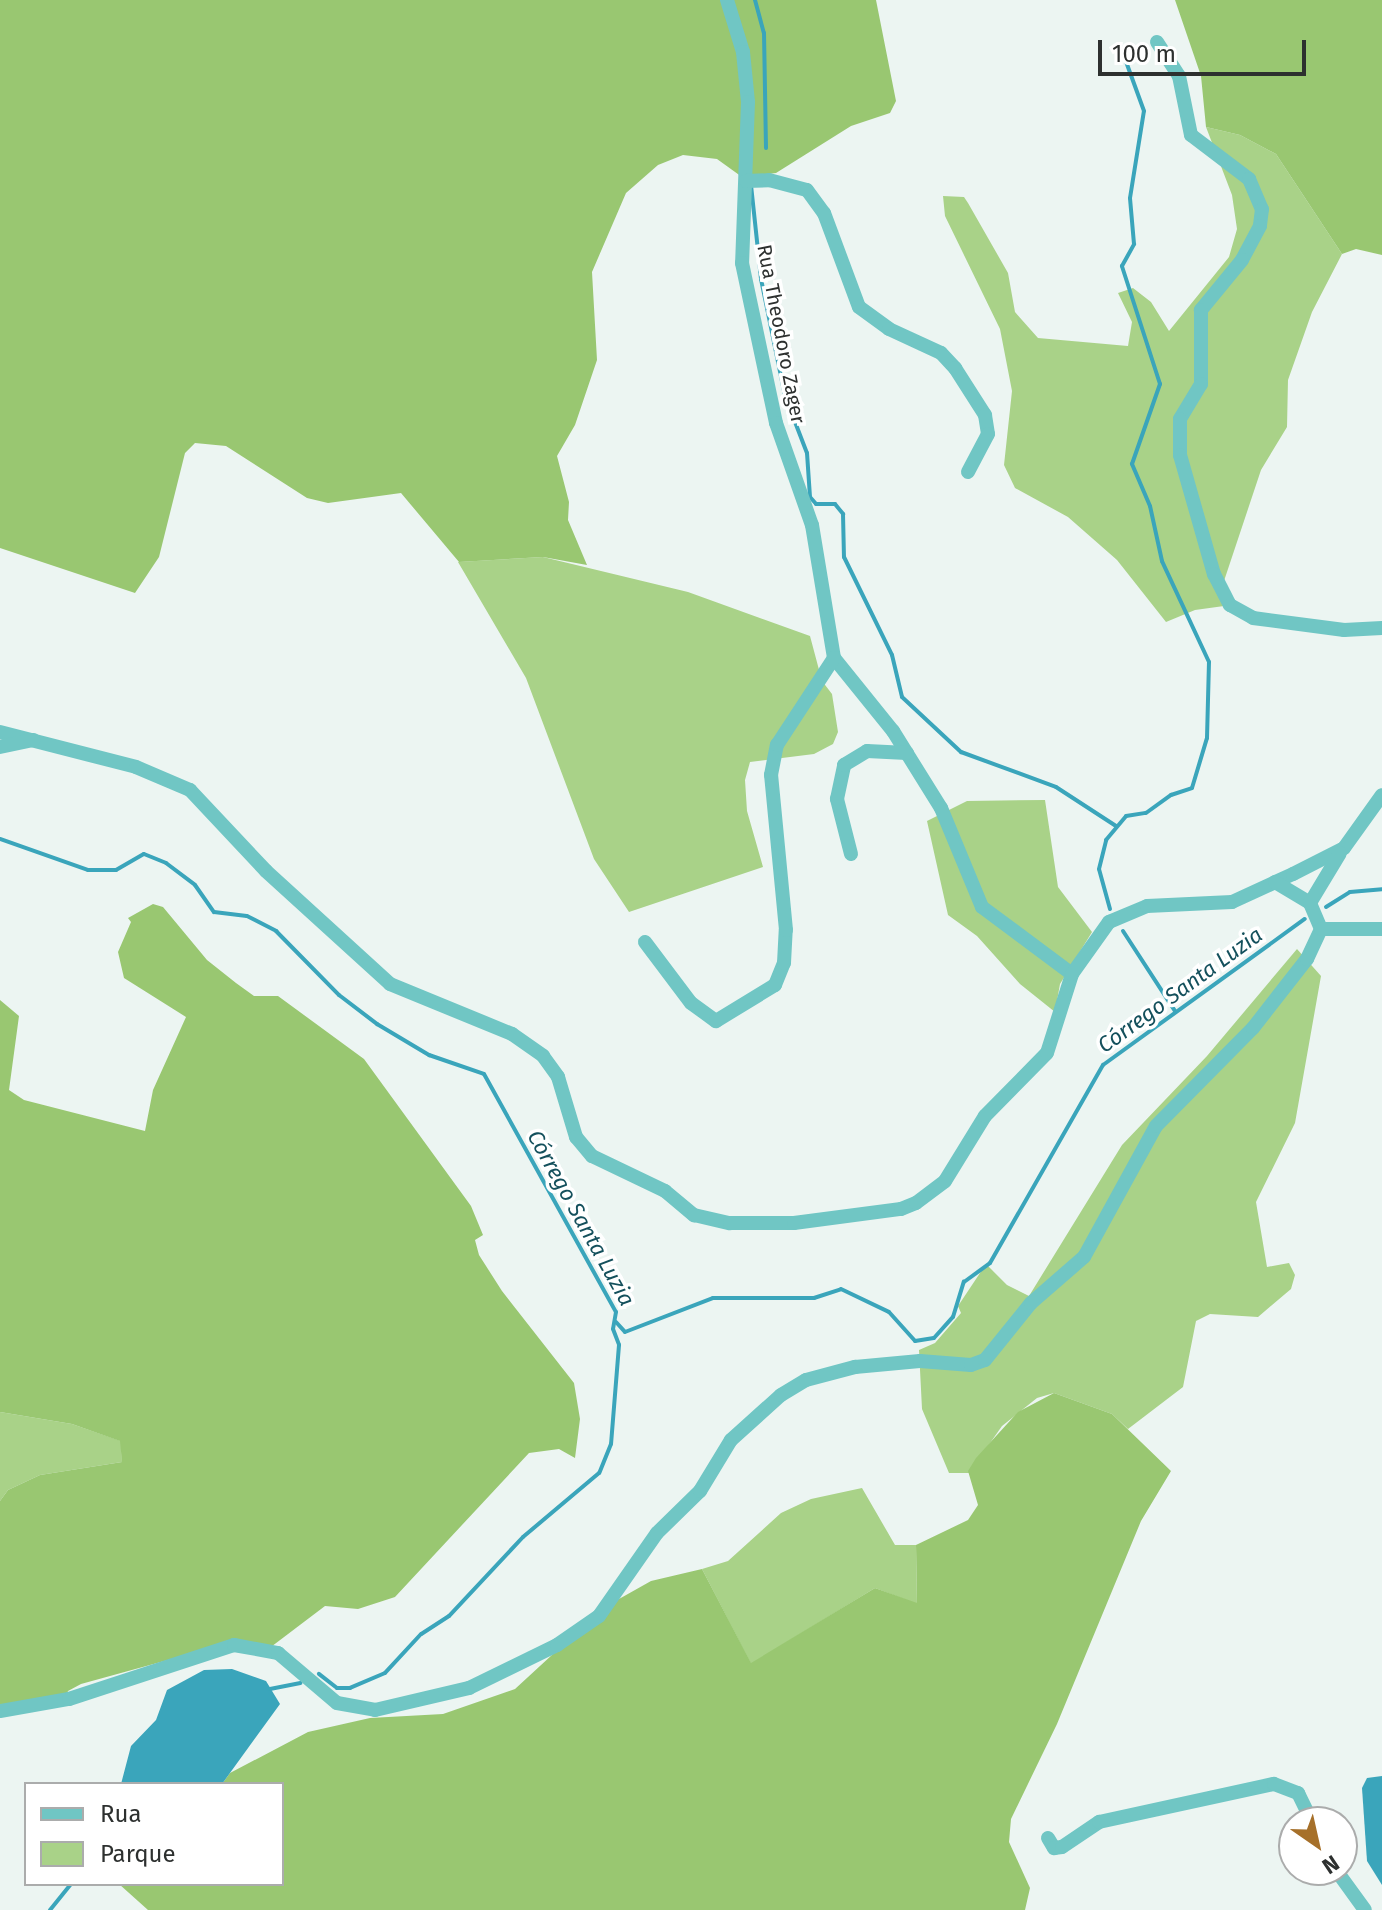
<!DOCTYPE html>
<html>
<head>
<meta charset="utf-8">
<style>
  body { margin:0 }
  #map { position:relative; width:1382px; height:1910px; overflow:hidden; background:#ecf5f2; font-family:"Fira Sans",sans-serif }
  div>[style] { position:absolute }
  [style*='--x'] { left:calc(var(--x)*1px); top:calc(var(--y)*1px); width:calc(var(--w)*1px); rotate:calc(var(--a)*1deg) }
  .green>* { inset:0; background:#a9d288 }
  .forest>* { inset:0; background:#99c771 }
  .water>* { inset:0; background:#3aa5bb }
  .stream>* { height:4px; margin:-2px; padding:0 2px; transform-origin:2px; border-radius:2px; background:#3aa5bb }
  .minor>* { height:14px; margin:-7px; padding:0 7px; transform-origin:7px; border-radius:7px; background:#70c6c4 }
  span { translate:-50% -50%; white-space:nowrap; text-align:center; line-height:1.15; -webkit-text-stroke:7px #fff; paint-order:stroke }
  .street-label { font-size:20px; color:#2d302f }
  .water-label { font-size:22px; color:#14505c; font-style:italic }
  .legend { position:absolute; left:24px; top:1782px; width:260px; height:104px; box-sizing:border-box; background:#fff; border:2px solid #abacac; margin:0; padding:10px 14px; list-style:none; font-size:24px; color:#2d302f }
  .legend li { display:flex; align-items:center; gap:16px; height:40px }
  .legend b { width:40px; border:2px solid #abacac }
  .north { position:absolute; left:1278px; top:1806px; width:80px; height:80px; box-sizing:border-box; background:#fff; border:2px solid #abacac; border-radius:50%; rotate:146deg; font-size:22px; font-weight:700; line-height:32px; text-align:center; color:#2d302f }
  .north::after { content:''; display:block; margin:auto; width:28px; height:36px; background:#a6702a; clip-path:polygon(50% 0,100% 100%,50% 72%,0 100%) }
  .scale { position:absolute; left:1098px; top:40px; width:208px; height:36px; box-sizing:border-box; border:4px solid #2d302f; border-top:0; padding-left:10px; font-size:24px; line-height:28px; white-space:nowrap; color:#2d302f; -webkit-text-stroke:6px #fff; paint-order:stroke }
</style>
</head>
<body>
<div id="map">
  <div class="green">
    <i style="clip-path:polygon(1206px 127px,1240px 135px,1276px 154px,1342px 254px,1312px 312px,1288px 380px,1287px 427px,1261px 470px,1221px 590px,1224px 606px,1195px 610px,1166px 622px,1117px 560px,1068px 517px,1015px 488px,1004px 465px,1012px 391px,1000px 329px,945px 216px,943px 196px,964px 197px,968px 203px,1008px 273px,1015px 312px,1038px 338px,1128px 346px,1132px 322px,1118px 293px,1133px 288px,1151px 302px,1169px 331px,1229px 257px,1237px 229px,1232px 195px)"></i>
    <i style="clip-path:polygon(543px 557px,688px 592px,810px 636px,822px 681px,832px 694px,838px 732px,833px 744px,814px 754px,750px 762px,745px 780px,747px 811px,763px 867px,629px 912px,594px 859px,526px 678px,458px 562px)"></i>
    <i style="clip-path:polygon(1045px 800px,1058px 887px,1092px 932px,1060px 984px,1055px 1012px,1020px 984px,977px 936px,948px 915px,927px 821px,967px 801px)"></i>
    <i style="clip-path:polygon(1297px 949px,1321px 976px,1295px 1123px,1256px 1202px,1267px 1267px,1289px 1263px,1295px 1275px,1291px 1289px,1258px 1317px,1210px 1314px,1196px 1321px,1183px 1387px,1128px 1429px,1112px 1414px,1054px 1393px,1037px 1398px,1002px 1426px,969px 1473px,949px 1473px,922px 1409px,919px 1350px,935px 1343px,961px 1313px,958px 1306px,986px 1264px,1007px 1285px,1029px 1296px,1122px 1145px,1207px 1056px)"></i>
    <i style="clip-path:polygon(0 1412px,72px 1424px,121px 1441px,122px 1462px,40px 1475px,8px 1490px,0 1501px)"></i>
    <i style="clip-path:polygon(862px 1488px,895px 1545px,916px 1545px,917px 1604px,875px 1588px,751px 1664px,702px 1569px,728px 1561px,781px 1513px,811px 1499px)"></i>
  </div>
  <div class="forest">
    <i style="clip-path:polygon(0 0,876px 0,896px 101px,890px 113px,851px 126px,776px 173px,742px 177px,717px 159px,683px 155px,658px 165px,626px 193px,592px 272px,597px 360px,575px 425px,557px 456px,569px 502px,568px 520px,587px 565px,543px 557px,459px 562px,401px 493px,328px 503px,307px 498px,226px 446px,195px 443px,185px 453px,159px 557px,135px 593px,0 548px)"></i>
    <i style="clip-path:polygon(1175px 0,1382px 0,1382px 255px,1356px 249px,1342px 254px,1276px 154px,1240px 135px,1206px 127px,1201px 76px)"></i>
    <i style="clip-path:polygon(153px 904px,163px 907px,207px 960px,236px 983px,254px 996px,278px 996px,364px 1059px,471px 1206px,483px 1235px,475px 1240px,479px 1255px,502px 1291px,574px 1383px,580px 1419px,575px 1458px,559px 1449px,529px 1453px,395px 1597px,358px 1609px,325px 1606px,259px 1656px,247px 1650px,208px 1649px,81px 1684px,68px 1691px,64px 1702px,0 1713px,0 1501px,8px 1490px,40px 1475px,122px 1462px,120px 1441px,72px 1424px,0 1412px,0 1000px,19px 1016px,9px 1090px,24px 1100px,145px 1131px,153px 1090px,186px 1017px,124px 978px,118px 952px,131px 922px,128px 918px)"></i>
    <i style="clip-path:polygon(1054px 1393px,1112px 1414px,1171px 1471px,1141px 1521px,1057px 1724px,1011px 1819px,1009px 1842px,1030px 1888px,1025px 1910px,148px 1910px,119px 1884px,282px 1884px,282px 1784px,222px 1784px,230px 1773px,308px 1732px,370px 1718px,443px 1714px,515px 1689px,603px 1608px,651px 1581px,702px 1569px,751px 1663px,875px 1588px,917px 1603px,916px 1545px,968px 1520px,978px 1505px,968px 1471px,976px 1458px,1018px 1412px)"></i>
  </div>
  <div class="water">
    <i style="clip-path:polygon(232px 1669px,266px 1681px,280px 1704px,222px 1784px,121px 1784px,131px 1746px,156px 1720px,167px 1690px,204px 1670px)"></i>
    <i style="clip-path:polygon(1382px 1776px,1382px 1885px,1367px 1861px,1362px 1788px,1367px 1778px)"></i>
  </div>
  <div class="stream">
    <i style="--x:755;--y:0;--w:34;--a:75"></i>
    <i style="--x:764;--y:33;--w:115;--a:89"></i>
    <i style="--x:751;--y:185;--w:95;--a:83.9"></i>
    <i style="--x:761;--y:279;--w:119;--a:78.4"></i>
    <i style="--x:785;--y:396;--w:61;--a:68.9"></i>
    <i style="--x:807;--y:453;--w:44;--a:86.1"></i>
    <i style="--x:810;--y:497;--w:9;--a:49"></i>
    <i style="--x:816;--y:504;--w:19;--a:0"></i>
    <i style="--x:835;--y:504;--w:13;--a:51"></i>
    <i style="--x:843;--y:514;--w:43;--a:88.7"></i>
    <i style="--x:844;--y:557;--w:109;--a:63.9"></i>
    <i style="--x:892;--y:655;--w:43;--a:76.6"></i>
    <i style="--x:902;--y:697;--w:81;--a:43"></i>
    <i style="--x:961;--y:752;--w:101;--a:20.2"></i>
    <i style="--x:1056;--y:787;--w:72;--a:33"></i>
    <i style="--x:0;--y:839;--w:93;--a:19.4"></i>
    <i style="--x:88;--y:870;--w:28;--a:0"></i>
    <i style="--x:116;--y:870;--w:32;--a:-30"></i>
    <i style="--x:144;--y:854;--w:24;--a:22"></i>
    <i style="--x:166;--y:863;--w:36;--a:37"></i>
    <i style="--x:195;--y:885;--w:33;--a:55"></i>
    <i style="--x:214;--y:912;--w:33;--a:7"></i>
    <i style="--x:247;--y:916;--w:33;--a:27"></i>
    <i style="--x:276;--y:931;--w:90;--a:45.5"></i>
    <i style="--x:339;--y:995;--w:48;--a:37.3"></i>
    <i style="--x:377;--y:1024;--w:61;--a:30.8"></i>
    <i style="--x:429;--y:1055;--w:58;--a:19.1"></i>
    <i style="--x:484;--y:1074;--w:272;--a:61"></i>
    <i style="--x:616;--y:1312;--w:17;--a:100"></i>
    <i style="--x:613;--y:1329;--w:17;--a:69"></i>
    <i style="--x:619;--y:1345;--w:99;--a:94.6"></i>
    <i style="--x:611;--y:1444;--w:31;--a:112"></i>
    <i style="--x:599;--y:1473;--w:99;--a:139.9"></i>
    <i style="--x:523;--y:1537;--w:108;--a:133.1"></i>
    <i style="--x:449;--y:1616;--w:33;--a:147"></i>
    <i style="--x:421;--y:1634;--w:53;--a:132.7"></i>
    <i style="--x:385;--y:1673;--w:38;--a:157"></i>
    <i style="--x:350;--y:1688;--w:13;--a:180"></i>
    <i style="--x:337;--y:1688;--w:23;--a:-142"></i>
    <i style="--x:1326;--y:907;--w:28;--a:-32"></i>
    <i style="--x:1350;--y:892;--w:32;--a:-5"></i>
    <i style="--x:1110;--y:909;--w:41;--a:-105.4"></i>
    <i style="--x:1099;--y:869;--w:30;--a:-76"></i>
    <i style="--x:1106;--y:840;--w:31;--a:-50"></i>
    <i style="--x:1126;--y:816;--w:20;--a:-9"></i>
    <i style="--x:1146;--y:813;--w:31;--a:-36"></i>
    <i style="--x:1171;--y:795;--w:22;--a:-18"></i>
    <i style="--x:1192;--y:788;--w:52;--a:-73.3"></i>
    <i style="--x:1207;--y:738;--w:76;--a:-88.5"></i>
    <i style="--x:1209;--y:662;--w:111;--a:-115"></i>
    <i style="--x:1162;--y:561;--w:56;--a:-102.3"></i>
    <i style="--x:1150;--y:506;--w:46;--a:-113.2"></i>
    <i style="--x:1132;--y:464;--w:85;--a:-70.7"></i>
    <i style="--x:1160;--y:384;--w:124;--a:-107.9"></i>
    <i style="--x:1122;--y:266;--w:25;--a:-61"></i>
    <i style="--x:1134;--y:244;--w:46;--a:-95"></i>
    <i style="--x:1130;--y:198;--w:88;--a:-80.9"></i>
    <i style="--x:1144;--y:111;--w:70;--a:-110"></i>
    <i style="--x:1123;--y:931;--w:95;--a:57"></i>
    <i style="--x:616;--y:1322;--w:13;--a:48"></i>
    <i style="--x:625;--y:1332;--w:94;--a:-21.1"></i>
    <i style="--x:713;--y:1298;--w:101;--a:0"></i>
    <i style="--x:814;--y:1298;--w:28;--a:-18"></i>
    <i style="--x:841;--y:1289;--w:53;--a:25.6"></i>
    <i style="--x:889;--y:1312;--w:39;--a:48"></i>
    <i style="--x:915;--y:1341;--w:19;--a:-9"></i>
    <i style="--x:934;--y:1338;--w:28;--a:-48"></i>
    <i style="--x:953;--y:1317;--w:37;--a:-73"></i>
    <i style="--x:964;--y:1282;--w:32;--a:-36"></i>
    <i style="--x:990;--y:1263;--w:228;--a:-60.3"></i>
    <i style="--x:1103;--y:1065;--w:249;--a:-35.9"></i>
    <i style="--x:270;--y:1689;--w:31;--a:-11"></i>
    <i style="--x:50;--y:1910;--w:33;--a:-51"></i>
  </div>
  <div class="minor">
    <i style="--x:727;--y:0;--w:54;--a:72.9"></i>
    <i style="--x:743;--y:52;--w:50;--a:84.3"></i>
    <i style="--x:748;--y:102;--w:161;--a:92.1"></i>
    <i style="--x:742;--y:263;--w:164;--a:78"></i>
    <i style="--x:776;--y:423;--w:108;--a:70.6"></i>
    <i style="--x:812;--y:525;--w:135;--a:80.6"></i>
    <i style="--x:834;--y:658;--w:94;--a:51.1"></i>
    <i style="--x:893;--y:731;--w:91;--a:58.1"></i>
    <i style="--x:941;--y:808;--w:107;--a:67.5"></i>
    <i style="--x:982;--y:907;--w:112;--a:36.7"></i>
    <i style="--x:1157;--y:42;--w:40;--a:57.1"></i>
    <i style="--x:1179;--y:76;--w:60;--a:78.5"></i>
    <i style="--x:1191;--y:135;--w:73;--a:37.2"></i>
    <i style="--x:1249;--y:179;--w:33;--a:67"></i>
    <i style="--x:1262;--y:209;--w:17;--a:97"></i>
    <i style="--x:1260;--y:226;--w:38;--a:118"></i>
    <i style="--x:1242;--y:260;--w:65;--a:129.4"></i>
    <i style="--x:1201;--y:310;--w:74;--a:90"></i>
    <i style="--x:1201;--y:384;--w:41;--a:121"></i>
    <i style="--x:1180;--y:419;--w:36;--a:90"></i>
    <i style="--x:1180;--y:455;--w:124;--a:74.1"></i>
    <i style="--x:1214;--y:574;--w:35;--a:63"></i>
    <i style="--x:1230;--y:605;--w:26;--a:29"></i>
    <i style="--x:1253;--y:618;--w:92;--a:7.5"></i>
    <i style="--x:1344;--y:630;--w:38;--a:-3"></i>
    <i style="--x:746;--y:181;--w:23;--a:-2"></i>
    <i style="--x:769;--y:180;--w:39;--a:15"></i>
    <i style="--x:807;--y:190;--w:29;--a:54"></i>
    <i style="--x:824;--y:213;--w:100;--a:69.6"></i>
    <i style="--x:859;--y:307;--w:37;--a:36"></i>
    <i style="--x:889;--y:329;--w:57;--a:24.8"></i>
    <i style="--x:941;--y:353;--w:21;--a:47"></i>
    <i style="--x:955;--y:368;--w:56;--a:57.4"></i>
    <i style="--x:985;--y:415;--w:19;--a:81"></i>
    <i style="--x:988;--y:434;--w:43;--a:117.8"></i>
    <i style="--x:0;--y:732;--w:140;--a:14.4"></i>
    <i style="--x:136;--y:767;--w:59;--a:23.1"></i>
    <i style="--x:190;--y:790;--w:111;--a:46.8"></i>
    <i style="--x:266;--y:871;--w:168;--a:42.3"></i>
    <i style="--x:390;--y:984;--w:132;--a:22.3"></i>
    <i style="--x:512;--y:1034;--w:38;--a:35"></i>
    <i style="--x:543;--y:1056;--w:26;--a:54"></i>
    <i style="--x:558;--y:1077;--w:63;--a:73.3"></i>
    <i style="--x:576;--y:1137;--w:25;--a:50"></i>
    <i style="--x:592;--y:1156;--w:81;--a:25.6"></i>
    <i style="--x:665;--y:1191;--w:38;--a:40"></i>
    <i style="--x:694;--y:1215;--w:37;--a:13"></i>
    <i style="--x:730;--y:1223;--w:64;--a:0"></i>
    <i style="--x:794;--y:1223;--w:108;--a:-7.5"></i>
    <i style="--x:901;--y:1209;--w:16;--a:-22"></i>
    <i style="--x:916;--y:1203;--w:36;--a:-37"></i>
    <i style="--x:945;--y:1181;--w:76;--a:-58.4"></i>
    <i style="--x:985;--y:1116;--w:88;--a:-45.5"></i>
    <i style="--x:1047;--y:1053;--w:83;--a:-72.4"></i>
    <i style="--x:1072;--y:974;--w:64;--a:-54.6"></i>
    <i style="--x:1109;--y:922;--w:41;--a:-22.8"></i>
    <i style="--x:1147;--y:906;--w:85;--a:-2.7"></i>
    <i style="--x:1232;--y:902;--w:67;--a:-24.7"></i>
    <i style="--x:1293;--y:874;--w:57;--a:-27"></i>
    <i style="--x:1344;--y:848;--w:65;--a:-54.4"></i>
    <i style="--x:0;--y:747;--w:34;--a:-12"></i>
    <i style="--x:851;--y:854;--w:57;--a:-104.3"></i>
    <i style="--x:837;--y:799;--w:35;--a:-78"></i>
    <i style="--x:844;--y:765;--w:27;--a:-31"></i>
    <i style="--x:867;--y:751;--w:40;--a:2.9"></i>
    <i style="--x:1275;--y:882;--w:41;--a:31"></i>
    <i style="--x:1321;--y:929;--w:28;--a:-113"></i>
    <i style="--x:1310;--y:903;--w:58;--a:-59"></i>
    <i style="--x:645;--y:942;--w:76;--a:53"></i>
    <i style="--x:691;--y:1003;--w:31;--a:36"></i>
    <i style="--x:716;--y:1021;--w:69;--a:-31.4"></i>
    <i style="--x:775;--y:985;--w:24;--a:-68"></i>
    <i style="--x:784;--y:963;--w:33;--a:-87"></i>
    <i style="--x:786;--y:930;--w:156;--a:-95.5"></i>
    <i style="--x:771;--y:775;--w:31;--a:-79"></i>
    <i style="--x:777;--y:745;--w:104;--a:-56.8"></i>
    <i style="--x:0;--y:1711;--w:70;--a:-9.9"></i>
    <i style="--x:69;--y:1699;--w:174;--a:-18.1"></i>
    <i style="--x:234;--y:1645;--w:45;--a:10.3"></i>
    <i style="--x:278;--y:1653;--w:77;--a:40.3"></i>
    <i style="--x:337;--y:1703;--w:39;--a:10"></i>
    <i style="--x:375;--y:1710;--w:97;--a:-13.2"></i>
    <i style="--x:469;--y:1688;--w:98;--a:-26"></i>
    <i style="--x:557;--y:1645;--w:51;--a:-34.6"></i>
    <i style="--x:599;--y:1616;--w:101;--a:-55.1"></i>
    <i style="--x:657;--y:1533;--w:60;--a:-44.3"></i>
    <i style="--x:700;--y:1491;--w:60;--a:-58.7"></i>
    <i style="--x:731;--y:1440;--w:67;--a:-42"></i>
    <i style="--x:781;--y:1395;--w:29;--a:-31"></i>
    <i style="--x:806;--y:1380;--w:51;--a:-14.9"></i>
    <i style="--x:855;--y:1367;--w:65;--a:-5.3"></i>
    <i style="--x:920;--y:1361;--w:51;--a:4.5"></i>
    <i style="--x:971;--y:1365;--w:15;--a:-20"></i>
    <i style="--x:985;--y:1360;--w:73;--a:-51.1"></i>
    <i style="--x:1031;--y:1303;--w:70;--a:-41"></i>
    <i style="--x:1084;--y:1257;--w:149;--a:-61.2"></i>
    <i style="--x:1156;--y:1126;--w:138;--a:-45.3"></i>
    <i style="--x:1253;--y:1028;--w:88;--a:-52"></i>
    <i style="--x:1307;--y:959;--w:33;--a:-65"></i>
    <i style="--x:1321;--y:929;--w:61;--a:0"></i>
    <i style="--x:1048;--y:1838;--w:12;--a:59"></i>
    <i style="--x:1054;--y:1848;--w:8;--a:-7"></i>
    <i style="--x:1062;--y:1847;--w:45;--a:-34"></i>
    <i style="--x:1099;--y:1822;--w:179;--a:-12.3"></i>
    <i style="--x:1274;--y:1784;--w:26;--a:21"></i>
    <i style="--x:1298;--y:1793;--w:32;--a:64"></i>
    <i style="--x:1336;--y:1870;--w:49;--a:54.1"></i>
  </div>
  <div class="street-label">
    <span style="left:781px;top:334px;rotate:79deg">Rua Theodoro Zager</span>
  </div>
  <div class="water-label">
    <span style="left:1180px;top:990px;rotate:-36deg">Córrego Santa Luzia</span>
    <span style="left:581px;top:1218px;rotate:61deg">Córrego Santa Luzia</span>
  </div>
  <ul class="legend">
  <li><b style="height:10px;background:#70c6c4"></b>Rua</li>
  <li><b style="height:22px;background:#a9d288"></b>Parque</li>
  </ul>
  <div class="north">N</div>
  <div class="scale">100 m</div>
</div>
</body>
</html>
